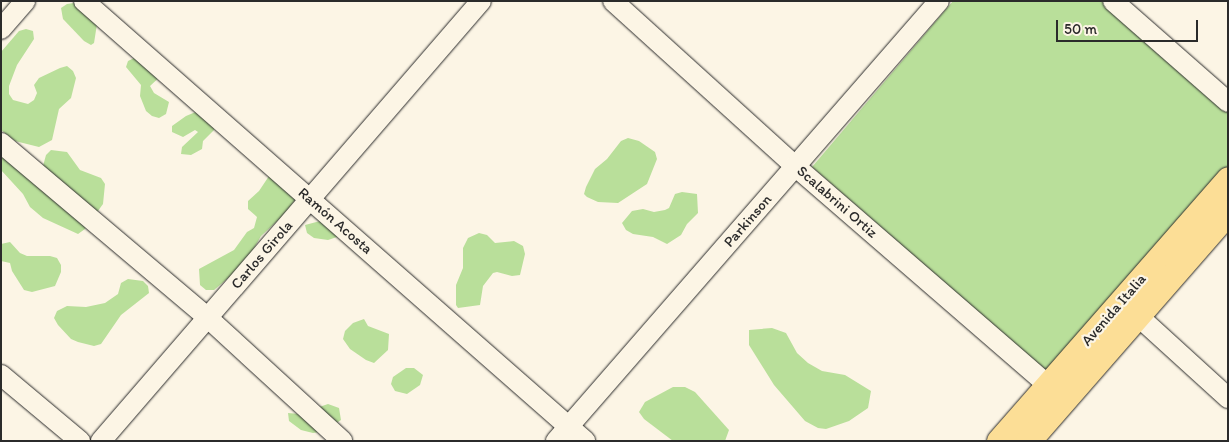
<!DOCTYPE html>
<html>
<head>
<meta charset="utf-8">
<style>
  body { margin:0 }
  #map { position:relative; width:1229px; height:442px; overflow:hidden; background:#fcf5e5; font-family:Itim,sans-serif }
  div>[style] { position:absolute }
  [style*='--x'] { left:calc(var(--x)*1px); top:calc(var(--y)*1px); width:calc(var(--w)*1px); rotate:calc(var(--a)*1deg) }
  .green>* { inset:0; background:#b9df9a }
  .roads { filter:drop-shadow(0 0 1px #2b2b2b) drop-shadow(0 0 1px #2b2b2b) }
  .minor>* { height:20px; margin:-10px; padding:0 10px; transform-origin:10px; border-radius:10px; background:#fcf5e5 }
  .major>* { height:25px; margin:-12.5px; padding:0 12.5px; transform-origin:12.5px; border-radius:12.5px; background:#fcde96 }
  span { translate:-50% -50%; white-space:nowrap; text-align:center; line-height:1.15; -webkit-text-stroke:4.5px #fcf5e5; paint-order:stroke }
  .street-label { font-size:15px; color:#2b2b2b }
  .frame { position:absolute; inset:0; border:2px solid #2b2b2b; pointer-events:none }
  .scale { position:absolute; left:1056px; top:20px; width:142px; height:22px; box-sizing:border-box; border:2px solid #2b2b2b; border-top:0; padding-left:6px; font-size:15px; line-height:18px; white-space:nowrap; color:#2b2b2b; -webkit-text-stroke:4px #fcf5e5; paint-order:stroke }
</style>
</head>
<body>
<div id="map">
  <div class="green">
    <i style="clip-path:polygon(953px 1px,1103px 1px,1228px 111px,1228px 167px,1048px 373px,812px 167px)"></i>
    <i style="clip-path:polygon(74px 3px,97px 24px,94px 43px,91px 45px,84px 41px,63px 19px,61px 8px,67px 4px)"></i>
    <i style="clip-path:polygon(26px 29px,33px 31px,34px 39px,17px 65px,9px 86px,9px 94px,13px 100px,28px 104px,34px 100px,37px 93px,34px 85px,39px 78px,60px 68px,67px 66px,73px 71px,76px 78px,71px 98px,59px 109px,52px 140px,39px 147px,15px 141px,1px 130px,1px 52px,19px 31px)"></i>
    <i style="clip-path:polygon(134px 58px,165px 72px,150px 86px,154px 93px,169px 102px,166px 114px,159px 118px,152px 116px,146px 111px,140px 96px,141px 85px,126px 67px,128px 61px)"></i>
    <i style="clip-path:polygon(198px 111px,216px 123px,214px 130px,203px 141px,202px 149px,191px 155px,181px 154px,182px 147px,198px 132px,195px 130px,183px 137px,172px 132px,172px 126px,186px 116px)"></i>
    <i style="clip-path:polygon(628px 138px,639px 141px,655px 152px,657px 159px,647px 184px,618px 203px,598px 202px,587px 197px,584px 194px,586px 187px,595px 169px,607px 159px,621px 141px)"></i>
    <i style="clip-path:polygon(51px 150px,67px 152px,80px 170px,101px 178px,105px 184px,103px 204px,85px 229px,78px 234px,43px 218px,30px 207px,23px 194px,1px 170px,1px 157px,43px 166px,46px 155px)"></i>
    <i style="clip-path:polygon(271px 173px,304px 187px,285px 214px,261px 236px,245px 264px,214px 290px,206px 290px,200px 285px,199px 269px,234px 250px,247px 232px,254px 228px,257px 217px,248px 209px,248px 201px,259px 191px)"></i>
    <i style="clip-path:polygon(682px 192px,697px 194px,698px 213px,687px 224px,681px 235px,667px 244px,653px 237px,633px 234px,626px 230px,622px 223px,632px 211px,643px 209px,654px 212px,665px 210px,669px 208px,675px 194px)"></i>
    <i style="clip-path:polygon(324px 220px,338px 235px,337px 237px,328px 240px,314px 238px,307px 233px,305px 225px)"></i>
    <i style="clip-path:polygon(479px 233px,487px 235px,495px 243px,514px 241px,523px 246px,525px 254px,520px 275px,512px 276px,497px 272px,493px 273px,483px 286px,480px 305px,458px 308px,456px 305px,456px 285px,463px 268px,463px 248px,468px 238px)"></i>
    <i style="clip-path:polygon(10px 242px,20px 253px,27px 256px,50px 256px,57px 258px,61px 265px,61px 272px,55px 286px,32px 292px,24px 290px,12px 271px,10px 263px,1px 261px,1px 244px)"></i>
    <i style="clip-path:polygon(128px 279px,143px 281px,148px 286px,149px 293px,121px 315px,101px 344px,94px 346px,78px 342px,71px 339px,58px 325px,54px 318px,57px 311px,67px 306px,86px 307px,105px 303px,118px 294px,121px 283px)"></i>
    <i style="clip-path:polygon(364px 319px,368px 326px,389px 334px,388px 350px,374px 363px,366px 360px,350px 349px,343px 339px,345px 331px,353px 323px)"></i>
    <i style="clip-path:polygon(772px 328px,786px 333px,797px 353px,808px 363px,822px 371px,845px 375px,871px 391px,868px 408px,849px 421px,826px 429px,818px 428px,805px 421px,774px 385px,749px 345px,749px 330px)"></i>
    <i style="clip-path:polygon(406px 368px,414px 368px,423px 375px,420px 385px,407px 394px,395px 391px,391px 384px,393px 377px)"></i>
    <i style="clip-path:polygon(673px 387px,685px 387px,695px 392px,729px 430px,725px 441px,673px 441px,644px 419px,639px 412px,645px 402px)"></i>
    <i style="clip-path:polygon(328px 404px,339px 408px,341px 420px,325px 431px,313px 433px,301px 430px,289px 421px,288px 413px,299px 414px)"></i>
  </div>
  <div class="roads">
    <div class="minor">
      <i style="--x:84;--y:1;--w:667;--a:41.29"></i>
      <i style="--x:613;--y:1;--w:246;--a:42.2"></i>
      <i style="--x:795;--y:166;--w:349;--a:40.9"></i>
      <i style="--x:1113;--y:1;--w:153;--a:41.3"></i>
      <i style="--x:1;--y:29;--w:37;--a:-49"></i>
      <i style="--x:1;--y:143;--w:271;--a:40.2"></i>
      <i style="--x:208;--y:318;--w:182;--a:42.5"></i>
      <i style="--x:1138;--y:316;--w:122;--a:42.3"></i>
      <i style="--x:1;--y:375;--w:103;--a:39.9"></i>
      <i style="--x:101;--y:441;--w:581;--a:-49.18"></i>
      <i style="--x:556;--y:441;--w:583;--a:-48.96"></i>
    </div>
    <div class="major">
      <i style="--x:999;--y:441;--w:348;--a:-48.8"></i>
      <i style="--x:1028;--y:441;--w:304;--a:-48.9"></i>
    </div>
  </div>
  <div class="street-label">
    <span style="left:837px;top:202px;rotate:41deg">Scalabrini Ortiz</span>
    <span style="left:335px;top:221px;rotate:41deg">Ramón Acosta</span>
    <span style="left:748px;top:221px;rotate:-49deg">Parkinson</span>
    <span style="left:262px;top:255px;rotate:-49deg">Carlos Girola</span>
    <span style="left:1114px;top:310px;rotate:-49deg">Avenida Italia</span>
  </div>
  <div class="frame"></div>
  <div class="scale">50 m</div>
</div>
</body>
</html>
